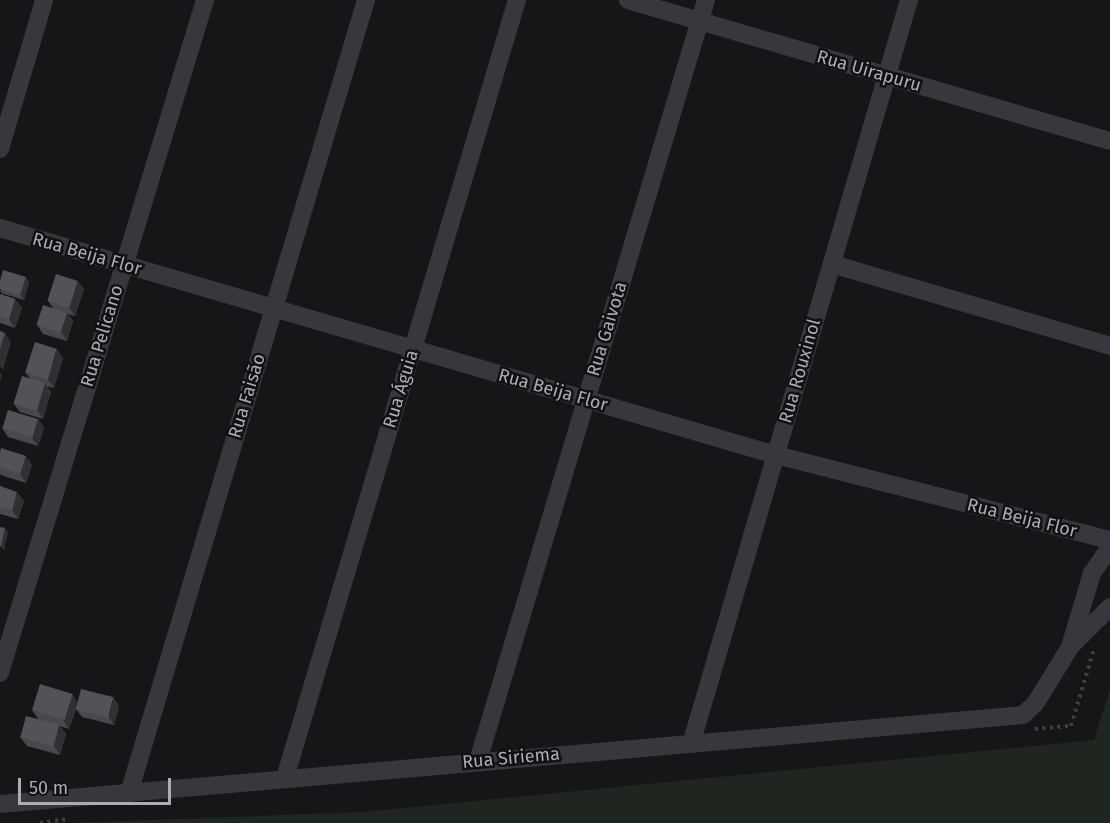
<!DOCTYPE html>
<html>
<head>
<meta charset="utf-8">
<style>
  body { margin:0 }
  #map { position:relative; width:1110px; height:823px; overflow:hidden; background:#161618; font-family:"Fira Sans",sans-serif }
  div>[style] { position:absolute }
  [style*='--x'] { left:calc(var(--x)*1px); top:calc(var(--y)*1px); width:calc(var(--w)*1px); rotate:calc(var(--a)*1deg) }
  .green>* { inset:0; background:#1e261f }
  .path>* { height:4px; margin-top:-2px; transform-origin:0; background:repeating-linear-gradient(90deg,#3d3f44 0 3px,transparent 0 7.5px) }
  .street>* { height:18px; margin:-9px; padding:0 9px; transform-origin:9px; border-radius:9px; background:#37383d }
  .wall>* { inset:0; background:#47494d }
  .shaded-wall>* { inset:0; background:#2f3033 }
  .building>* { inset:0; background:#525359; transform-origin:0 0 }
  span { translate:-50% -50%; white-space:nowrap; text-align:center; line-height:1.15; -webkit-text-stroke:5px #111113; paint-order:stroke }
  .street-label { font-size:18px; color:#a8adb8 }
  .scale { position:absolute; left:18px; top:778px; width:153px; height:27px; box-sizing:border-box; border:3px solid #a8adb8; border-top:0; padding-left:8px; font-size:18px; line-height:21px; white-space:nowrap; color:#a8adb8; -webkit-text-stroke:4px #111113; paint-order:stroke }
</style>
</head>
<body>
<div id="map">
  <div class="green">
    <i style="clip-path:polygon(1110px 688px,1110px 823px,68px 823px,363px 812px,1094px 740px)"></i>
  </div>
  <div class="path">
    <i style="--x:1035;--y:729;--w:36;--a:-5"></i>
    <i style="--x:1071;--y:726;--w:80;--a:-73.4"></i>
    <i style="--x:40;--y:823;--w:29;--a:-8"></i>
  </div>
  <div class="street">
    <i style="--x:628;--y:0;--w:502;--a:16.31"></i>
    <i style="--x:0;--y:149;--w:155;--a:-73.5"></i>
    <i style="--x:0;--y:228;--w:809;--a:16.31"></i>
    <i style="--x:776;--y:455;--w:345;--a:14.3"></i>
    <i style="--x:832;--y:264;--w:290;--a:16.4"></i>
    <i style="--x:1071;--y:646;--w:55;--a:-45"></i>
    <i style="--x:0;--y:673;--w:704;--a:-73.06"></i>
    <i style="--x:692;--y:741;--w:772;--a:-73.68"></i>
    <i style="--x:478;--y:761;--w:794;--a:-73.32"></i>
    <i style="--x:285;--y:778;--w:812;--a:-73.4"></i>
    <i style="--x:129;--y:793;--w:828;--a:-73.36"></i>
    <i style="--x:0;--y:804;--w:1027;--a:-4.97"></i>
    <i style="--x:1023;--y:715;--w:16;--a:-43"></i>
    <i style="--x:1035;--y:704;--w:67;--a:-58.4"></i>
    <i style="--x:1070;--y:647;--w:77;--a:-73.4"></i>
    <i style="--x:1092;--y:573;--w:32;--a:-55"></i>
  </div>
  <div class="wall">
    <i style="clip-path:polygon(0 281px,29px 282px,24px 300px,1px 293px)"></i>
    <i style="clip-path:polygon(84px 289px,75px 316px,68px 314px,73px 321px,67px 341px,43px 334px,37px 325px,53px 308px,48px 301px)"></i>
    <i style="clip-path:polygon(0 294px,15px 299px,22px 308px,15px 328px,0 323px)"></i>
    <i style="clip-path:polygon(63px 358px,54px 388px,47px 386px,51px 392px,43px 419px,20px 412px,14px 404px,30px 379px,26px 373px)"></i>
    <i style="clip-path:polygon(38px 419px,44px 428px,38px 446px,8px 437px,2px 428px)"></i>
    <i style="clip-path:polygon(0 450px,32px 465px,26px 483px,1px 475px,0 473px)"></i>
    <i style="clip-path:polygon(0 486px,24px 501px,18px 519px,0 514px)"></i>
    <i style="clip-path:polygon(72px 694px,77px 702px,113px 697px,119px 706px,114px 725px,82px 717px,76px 709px,69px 729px,60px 726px,66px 734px,60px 755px,27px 746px,20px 737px,38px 719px,32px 710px)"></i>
  </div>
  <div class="shaded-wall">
    <i style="clip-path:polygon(26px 277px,29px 282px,24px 300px,20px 295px)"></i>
    <i style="clip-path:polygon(78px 281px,84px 289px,75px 316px,69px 308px)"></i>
    <i style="clip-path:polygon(15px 299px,22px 308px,15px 328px,9px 319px)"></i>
    <i style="clip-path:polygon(67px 313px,73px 321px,67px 341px,61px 332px)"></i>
    <i style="clip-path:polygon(5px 333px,11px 342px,3px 370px,0 366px,0 349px)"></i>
    <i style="clip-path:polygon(57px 349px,63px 358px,54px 388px,48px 380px)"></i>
    <i style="clip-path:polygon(0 372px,2px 375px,0 383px)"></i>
    <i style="clip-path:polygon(45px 383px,51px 392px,43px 419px,37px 410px)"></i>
    <i style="clip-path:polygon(38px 419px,44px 428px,38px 446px,32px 438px)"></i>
    <i style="clip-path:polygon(26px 456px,32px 465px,26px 483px,20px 474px)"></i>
    <i style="clip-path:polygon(17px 492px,24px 501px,18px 519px,12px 510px)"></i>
    <i style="clip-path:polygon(5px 528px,8px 532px,4px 551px,1px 547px)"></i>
    <i style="clip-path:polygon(72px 694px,78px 703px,69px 729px,63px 720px)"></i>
    <i style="clip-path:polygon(113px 697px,119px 706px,114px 725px,108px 716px)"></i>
    <i style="clip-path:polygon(59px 725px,66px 734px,60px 755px,54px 746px)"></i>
  </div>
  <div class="building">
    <i style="clip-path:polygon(3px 270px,26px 277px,20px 295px,0 289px,0 281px)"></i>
    <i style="left:56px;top:274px;width:23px;height:28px;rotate:18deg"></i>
    <i style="clip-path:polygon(0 294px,15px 299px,9px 319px,0 316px)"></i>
    <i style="left:43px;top:305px;width:25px;height:21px;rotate:18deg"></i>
    <i style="clip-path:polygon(0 331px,5px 333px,0 349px)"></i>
    <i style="left:35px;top:342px;width:23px;height:32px;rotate:18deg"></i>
    <i style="left:22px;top:376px;width:24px;height:29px;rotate:17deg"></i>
    <i style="left:8px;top:410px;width:31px;height:19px;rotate:17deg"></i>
    <i style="clip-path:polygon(1px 448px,26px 456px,20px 474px,0 467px)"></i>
    <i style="clip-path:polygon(0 486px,17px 492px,12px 510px,0 507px)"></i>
    <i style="clip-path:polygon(0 527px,5px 528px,1px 547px,0 546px)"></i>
    <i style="left:40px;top:684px;width:34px;height:27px;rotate:17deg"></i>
    <i style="left:81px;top:689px;width:33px;height:21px;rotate:14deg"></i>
    <i style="left:26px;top:716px;width:34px;height:22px;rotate:15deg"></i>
  </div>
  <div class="street-label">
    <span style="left:869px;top:71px;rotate:16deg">Rua Uirapuru</span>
    <span style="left:87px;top:254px;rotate:16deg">Rua Beija Flor</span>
    <span style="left:607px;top:329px;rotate:-73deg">Rua Gaivota</span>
    <span style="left:102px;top:336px;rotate:-73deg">Rua Pelicano</span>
    <span style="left:800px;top:371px;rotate:-74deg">Rua Rouxinol</span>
    <span style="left:401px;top:389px;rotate:-73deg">Rua Águia</span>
    <span style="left:553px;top:390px;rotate:16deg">Rua Beija Flor</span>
    <span style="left:247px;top:396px;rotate:-73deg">Rua Faisão</span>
    <span style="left:1022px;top:518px;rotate:14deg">Rua Beija Flor</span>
    <span style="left:511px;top:758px;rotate:-5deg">Rua Siriema</span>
  </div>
  <div class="scale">50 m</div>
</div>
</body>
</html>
